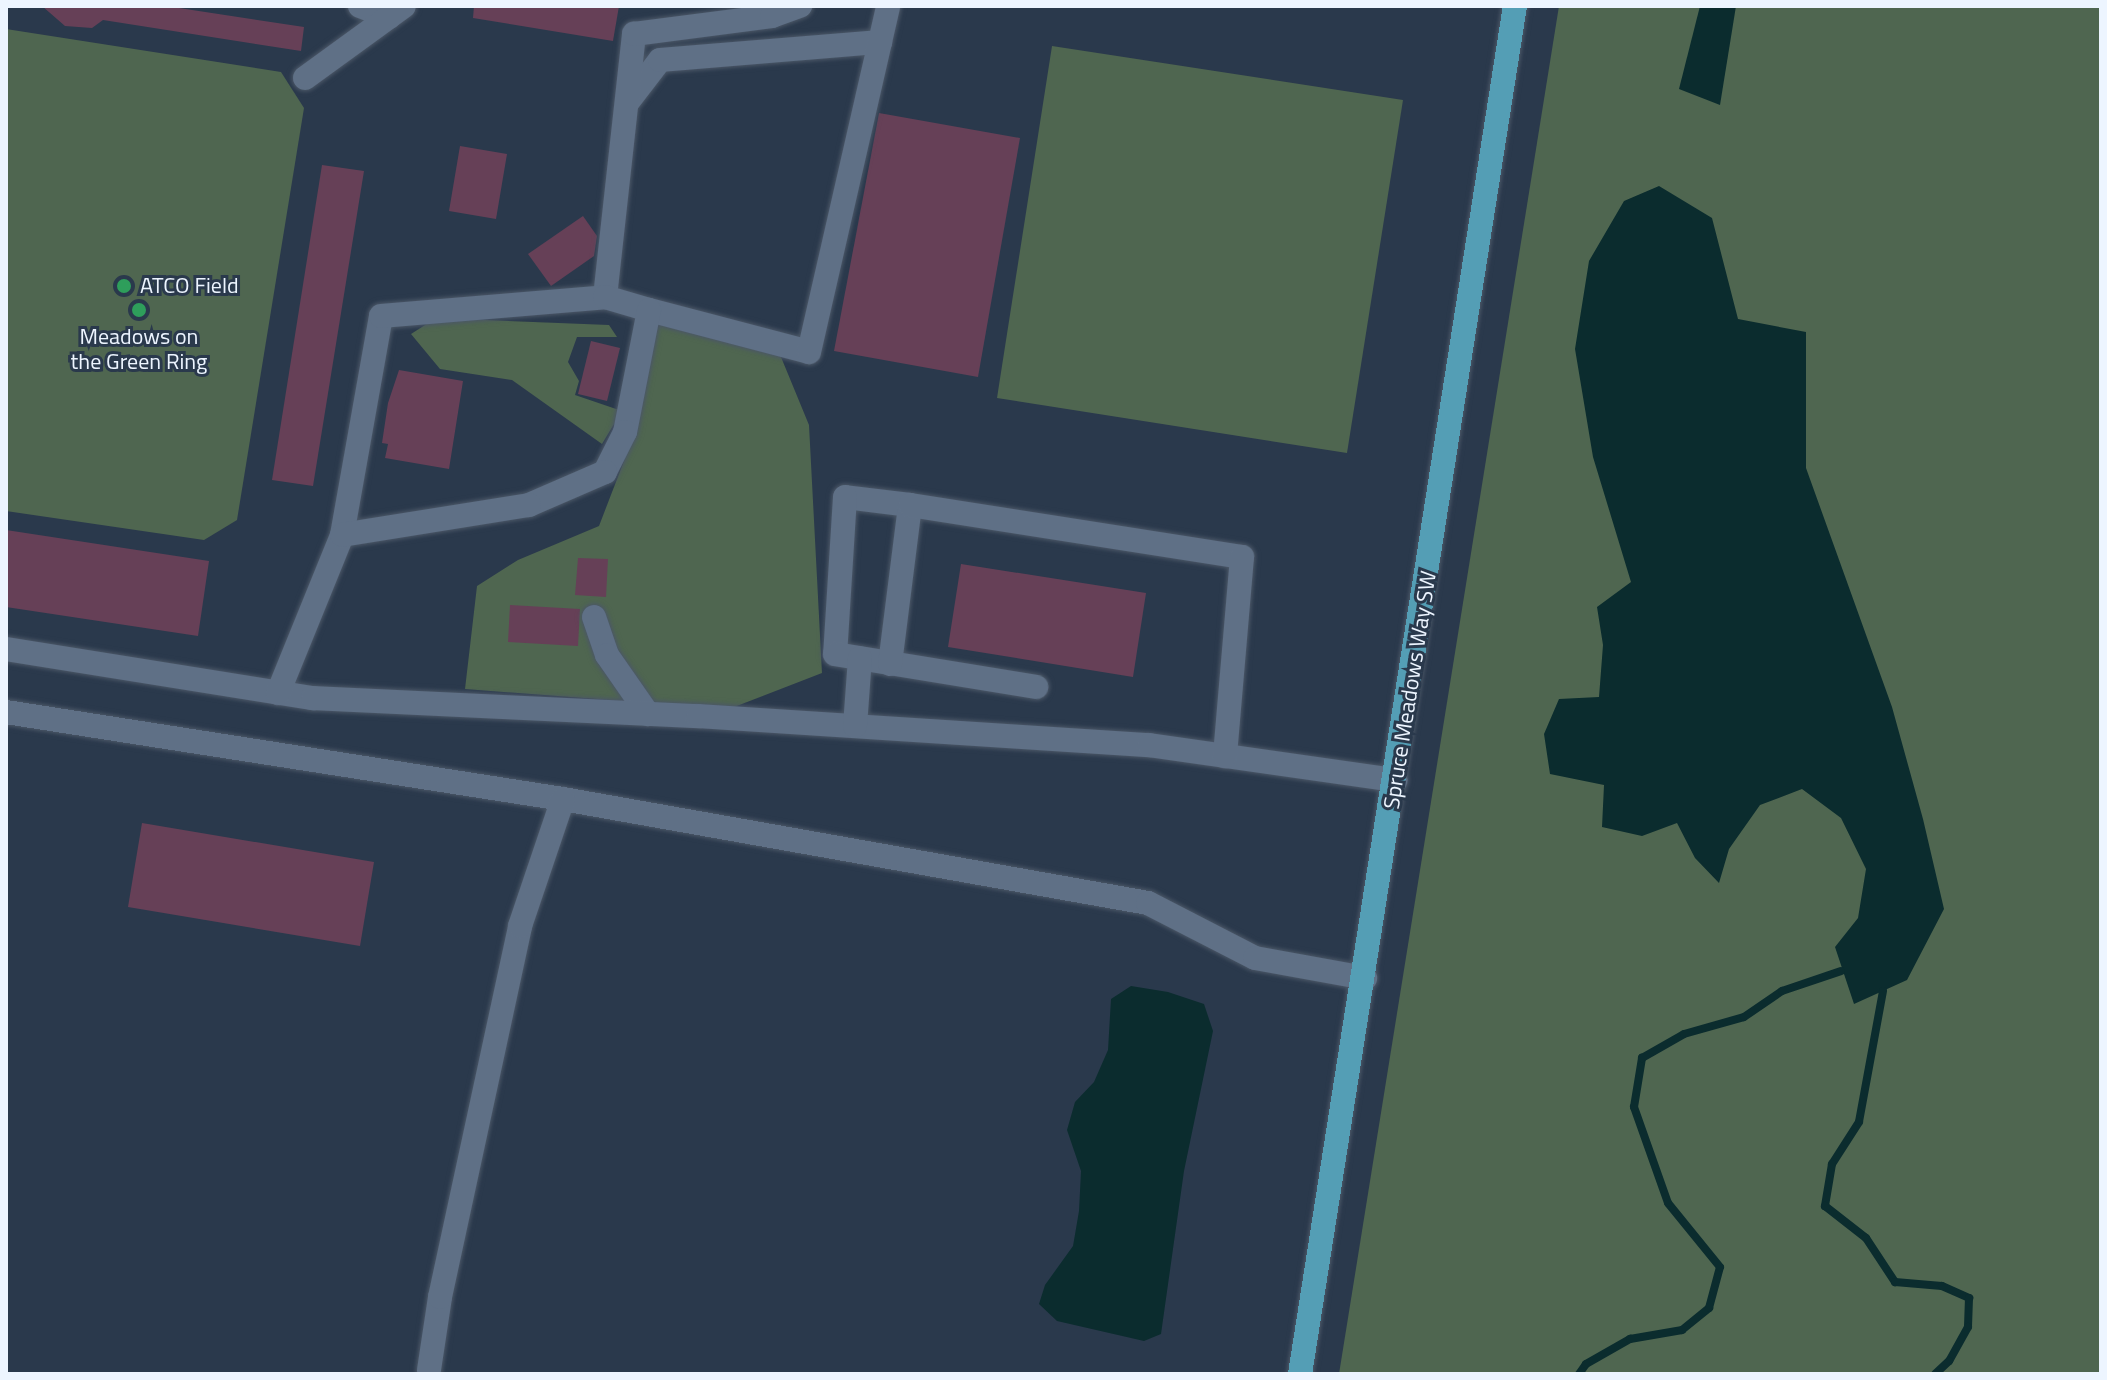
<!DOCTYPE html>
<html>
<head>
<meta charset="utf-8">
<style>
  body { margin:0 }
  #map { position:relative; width:2107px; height:1380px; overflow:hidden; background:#2a394c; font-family:"Titillium Web",sans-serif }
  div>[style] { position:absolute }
  .green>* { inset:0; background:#4f6650 }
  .water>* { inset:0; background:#0b2c2e }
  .stream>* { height:8px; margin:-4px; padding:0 4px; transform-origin:4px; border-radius:4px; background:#0b2c2e }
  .building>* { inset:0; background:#664057 }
  .roads { filter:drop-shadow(0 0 2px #4b5767) drop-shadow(0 0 2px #4b5767) }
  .minor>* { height:24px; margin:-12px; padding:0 12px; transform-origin:12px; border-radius:12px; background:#5f7086 }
  .major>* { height:24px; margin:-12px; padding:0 12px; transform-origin:12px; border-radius:12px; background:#549eb5 }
  .dots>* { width:22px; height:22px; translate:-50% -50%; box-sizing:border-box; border:4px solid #2a394c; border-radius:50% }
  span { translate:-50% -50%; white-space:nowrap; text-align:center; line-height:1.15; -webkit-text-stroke:6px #2a394c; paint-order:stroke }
  .poi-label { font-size:22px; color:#edf5ff }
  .left { translate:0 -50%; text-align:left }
  .street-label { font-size:22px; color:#edf5ff }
  .frame { position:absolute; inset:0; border:8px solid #edf5ff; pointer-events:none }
</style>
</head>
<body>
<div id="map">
  <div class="green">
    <i style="clip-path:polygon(1559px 6px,2101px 6px,2101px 1374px,1339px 1374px)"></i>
    <i style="clip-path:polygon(6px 29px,281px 72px,304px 108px,237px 520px,204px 540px,6px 511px)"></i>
    <i style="clip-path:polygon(1052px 46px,1403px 100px,1347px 453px,997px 398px)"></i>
    <i style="clip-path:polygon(436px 318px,609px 325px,617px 337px,577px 337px,568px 362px,579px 381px,575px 395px,622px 411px,602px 444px,512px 380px,440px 369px,411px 334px)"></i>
    <i style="clip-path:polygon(656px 320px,719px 324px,781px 357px,809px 425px,822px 673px,729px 709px,465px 689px,477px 586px,518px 560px,599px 526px,634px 435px)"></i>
  </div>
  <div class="water">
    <i style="clip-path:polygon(1700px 6px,1736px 6px,1720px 105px,1679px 89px)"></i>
    <i style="clip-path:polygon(1659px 186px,1712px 218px,1738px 319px,1806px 332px,1806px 468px,1892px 707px,1923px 819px,1944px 909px,1907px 980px,1854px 1004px,1835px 947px,1858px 918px,1866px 869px,1841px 818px,1802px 789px,1760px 805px,1729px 849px,1719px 883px,1695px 858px,1677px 823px,1642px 836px,1602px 827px,1604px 785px,1550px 774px,1544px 734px,1559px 699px,1599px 697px,1603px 645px,1597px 607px,1631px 582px,1593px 457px,1575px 349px,1589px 261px,1624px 201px)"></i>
    <i style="clip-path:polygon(1131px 986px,1168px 992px,1204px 1004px,1213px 1031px,1184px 1171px,1161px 1334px,1144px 1341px,1057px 1321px,1039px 1304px,1045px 1285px,1073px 1246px,1079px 1211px,1081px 1171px,1067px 1130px,1075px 1102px,1094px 1082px,1108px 1050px,1111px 999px)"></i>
  </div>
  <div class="stream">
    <i style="left:1883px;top:991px;width:133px;rotate:100.4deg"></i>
    <i style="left:1859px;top:1122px;width:50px;rotate:122.7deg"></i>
    <i style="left:1832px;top:1164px;width:43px;rotate:99.5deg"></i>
    <i style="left:1825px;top:1206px;width:52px;rotate:38deg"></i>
    <i style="left:1866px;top:1238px;width:53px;rotate:56.6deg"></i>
    <i style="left:1895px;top:1282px;width:47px;rotate:4.9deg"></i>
    <i style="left:1942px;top:1286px;width:30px;rotate:24deg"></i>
    <i style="left:1969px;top:1298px;width:29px;rotate:92deg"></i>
    <i style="left:1968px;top:1327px;width:39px;rotate:119deg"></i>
    <i style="left:1949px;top:1361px;width:19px;rotate:137deg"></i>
    <i style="left:1579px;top:1374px;width:12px;rotate:-55deg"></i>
    <i style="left:1586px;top:1364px;width:51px;rotate:-29.6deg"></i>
    <i style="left:1630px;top:1339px;width:53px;rotate:-9.8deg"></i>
    <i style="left:1682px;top:1330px;width:35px;rotate:-39deg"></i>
    <i style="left:1709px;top:1308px;width:42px;rotate:-75deg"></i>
    <i style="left:1720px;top:1267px;width:82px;rotate:-129.1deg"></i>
    <i style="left:1668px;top:1203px;width:102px;rotate:-109.5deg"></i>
    <i style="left:1634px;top:1107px;width:50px;rotate:-80.7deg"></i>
    <i style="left:1642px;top:1058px;width:48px;rotate:-29.7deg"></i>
    <i style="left:1684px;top:1034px;width:62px;rotate:-15.8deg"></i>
    <i style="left:1744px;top:1017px;width:46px;rotate:-34.4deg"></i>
    <i style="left:1782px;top:991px;width:62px;rotate:-18.7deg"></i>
  </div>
  <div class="building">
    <i style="clip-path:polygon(42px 6px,166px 6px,304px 27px,301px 51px,103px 20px,92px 28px,65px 26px)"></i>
    <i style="clip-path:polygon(474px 6px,619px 6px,613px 41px,473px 18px)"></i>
    <i style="clip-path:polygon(879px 113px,1020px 138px,978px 377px,834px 351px)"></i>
    <i style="clip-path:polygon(460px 146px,507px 154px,496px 219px,449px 211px)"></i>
    <i style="clip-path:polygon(322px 165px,364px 171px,313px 486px,272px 480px)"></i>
    <i style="clip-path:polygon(583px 216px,597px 236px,594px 256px,551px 286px,528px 254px)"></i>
    <i style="clip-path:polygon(591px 341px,620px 348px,607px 401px,578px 394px)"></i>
    <i style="clip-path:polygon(399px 370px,463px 381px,449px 469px,385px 458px,388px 444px,382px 443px,388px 403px)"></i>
    <i style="clip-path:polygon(6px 530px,209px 561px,198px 636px,6px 607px)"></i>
    <i style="clip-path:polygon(578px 558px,608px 559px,606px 597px,575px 595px)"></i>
    <i style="clip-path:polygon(961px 564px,1146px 593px,1133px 677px,948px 647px)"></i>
    <i style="clip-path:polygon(510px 605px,580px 609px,578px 646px,508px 642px)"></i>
    <i style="clip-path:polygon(142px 823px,374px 862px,360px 946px,128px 907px)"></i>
  </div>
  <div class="roads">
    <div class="minor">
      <i style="left:360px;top:6px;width:31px;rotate:21deg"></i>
      <i style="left:305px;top:78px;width:122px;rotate:-36deg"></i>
      <i style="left:627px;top:103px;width:54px;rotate:-52.5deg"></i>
      <i style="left:660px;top:60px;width:221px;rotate:-4.7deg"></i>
      <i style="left:605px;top:297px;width:265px;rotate:-83.7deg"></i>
      <i style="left:634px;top:34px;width:139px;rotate:-7.4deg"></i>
      <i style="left:772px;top:16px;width:30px;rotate:-20deg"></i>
      <i style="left:649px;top:310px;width:165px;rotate:14.7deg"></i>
      <i style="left:809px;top:352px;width:355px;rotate:-77.1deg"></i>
      <i style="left:910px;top:505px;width:65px;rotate:-173deg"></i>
      <i style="left:845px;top:497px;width:157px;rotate:93.6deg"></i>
      <i style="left:835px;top:654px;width:204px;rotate:9.3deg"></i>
      <i style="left:594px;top:617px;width:40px;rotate:71.1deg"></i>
      <i style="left:607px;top:655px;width:72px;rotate:55.2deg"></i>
      <i style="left:6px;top:649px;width:311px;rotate:9.1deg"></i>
      <i style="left:313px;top:698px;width:385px;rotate:2.7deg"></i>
      <i style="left:698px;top:716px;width:452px;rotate:3.7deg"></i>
      <i style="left:1149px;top:745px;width:249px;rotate:8.1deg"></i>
      <i style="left:890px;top:664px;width:160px;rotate:-82.8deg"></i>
      <i style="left:910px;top:505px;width:336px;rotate:8.9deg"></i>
      <i style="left:1242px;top:557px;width:200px;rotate:94.9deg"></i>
      <i style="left:278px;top:693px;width:170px;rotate:-67.9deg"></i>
      <i style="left:342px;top:535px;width:222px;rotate:-79.9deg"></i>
      <i style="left:381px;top:316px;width:225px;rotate:-4.8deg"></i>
      <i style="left:605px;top:297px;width:46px;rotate:16.5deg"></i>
      <i style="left:649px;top:310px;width:124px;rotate:101.1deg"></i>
      <i style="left:625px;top:432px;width:45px;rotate:116.6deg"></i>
      <i style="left:605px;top:472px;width:83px;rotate:156.5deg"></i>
      <i style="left:529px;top:505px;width:189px;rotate:170.9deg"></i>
      <i style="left:6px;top:712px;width:564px;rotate:8.88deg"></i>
      <i style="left:563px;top:799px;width:594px;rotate:10.08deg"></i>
      <i style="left:1148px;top:903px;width:120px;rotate:27.2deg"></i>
      <i style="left:1255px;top:958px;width:112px;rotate:10.3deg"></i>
      <i style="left:855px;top:726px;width:68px;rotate:-85.8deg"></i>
      <i style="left:429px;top:1370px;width:74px;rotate:-81.4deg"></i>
      <i style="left:440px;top:1297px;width:380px;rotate:-77.8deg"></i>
      <i style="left:520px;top:926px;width:134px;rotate:-71.3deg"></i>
    </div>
    <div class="major">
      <i style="left:1300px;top:1374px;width:1385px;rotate:-81.07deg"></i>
    </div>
  </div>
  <div class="dots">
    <i style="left:124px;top:286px;background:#2e9e5b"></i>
    <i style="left:139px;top:310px;background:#2e9e5b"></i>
  </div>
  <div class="poi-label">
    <span class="left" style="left:140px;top:286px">ATCO Field</span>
    <span style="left:139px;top:349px">Meadows on<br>the Green Ring</span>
  </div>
  <div class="street-label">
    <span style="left:1410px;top:690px;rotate:-81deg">Spruce Meadows Way SW</span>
  </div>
  <div class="frame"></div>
</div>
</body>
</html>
